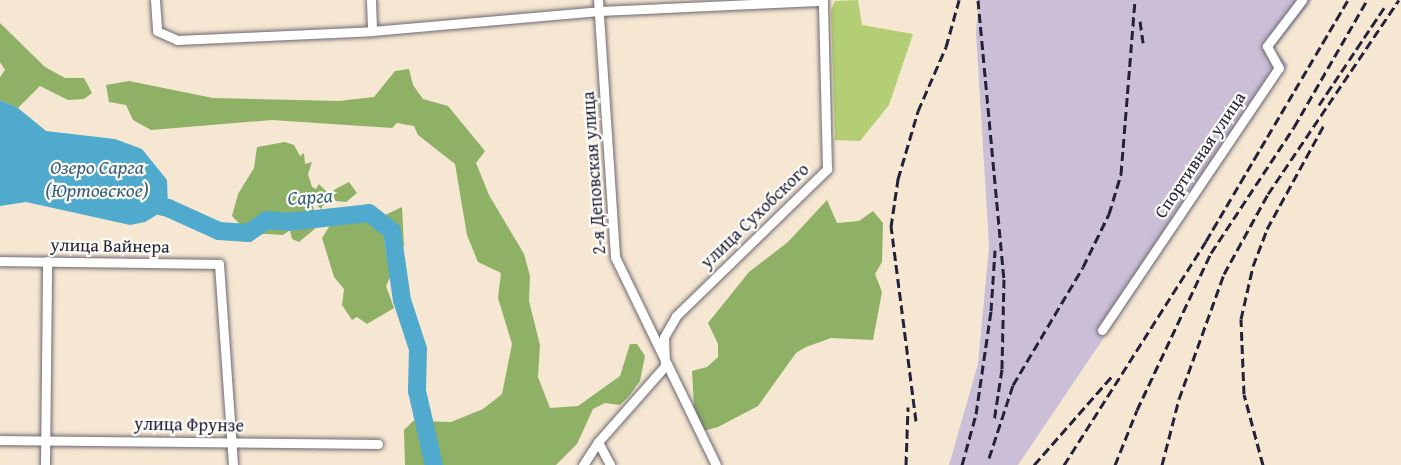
<!DOCTYPE html>
<html>
<head>
<meta charset="utf-8">
<style>
  body { margin:0 }
  #map { position:relative; width:1401px; height:465px; overflow:hidden; background:#f6e7d2; font-family:"Gentium Book Plus",serif }
  div>[style] { position:absolute }
  .industrial>* { inset:0; background:#cabfd6 }
  .green>* { inset:0; background:#b3ce74 }
  .forest>* { inset:0; background:#8eb166 }
  .water>* { inset:0; background:#4faacd }
  .river>* { height:18px; margin:-9px; padding:0 9px; transform-origin:9px; border-radius:9px; background:#4faacd }
  .roads { filter:drop-shadow(0 0 2px #6c6770) drop-shadow(0 0 2px #6c6770) }
  .minor>* { height:9px; margin:-4.5px; padding:0 4.5px; transform-origin:4.5px; border-radius:4.5px; background:#fff }
  .rail>* { height:3px; margin-top:-1.5px; transform-origin:0; background:repeating-linear-gradient(90deg,#22223b 0 9px,transparent 0 13.5px) }
  span { translate:-50% -50%; white-space:nowrap; text-align:center; line-height:1.15; -webkit-text-stroke:4.5px #fdfcf7; paint-order:stroke }
  .street-label { font-size:18px; color:#22223b }
  .water-label { font-size:20px; color:#365f7d; font-style:italic }
</style>
</head>
<body>
<div id="map">
  <div class="industrial">
    <i style="clip-path:polygon(979px 0,1312px 0,1274px 49px,1288px 65px,1018px 465px,949px 465px,978px 364px,989px 246px,976px 32px)"></i>
  </div>
  <div class="green">
    <i style="clip-path:polygon(858px 0,862px 25px,913px 34px,889px 105px,860px 141px,835px 140px,831px 10px,835px 1px)"></i>
  </div>
  <div class="forest">
    <i style="clip-path:polygon(0 23px,45px 67px,65px 78px,84px 78px,92px 93px,84px 99px,68px 100px,40px 86px,18px 108px,0 100px,0 77px,5px 70px,0 62px)"></i>
    <i style="clip-path:polygon(409px 69px,413px 85px,423px 99px,448px 106px,485px 151px,476px 163px,489px 195px,524px 254px,530px 276px,529px 301px,540px 345px,538px 377px,550px 408px,578px 406px,620px 376px,630px 344px,637px 344px,645px 356px,640px 381px,629px 396px,620px 405px,605px 403px,593px 409px,577px 444px,556px 465px,405px 465px,404px 430px,413px 421px,451px 422px,483px 409px,502px 394px,512px 344px,498px 298px,501px 273px,478px 262px,467px 235px,455px 164px,418px 135px,414px 126px,397px 123px,392px 128px,272px 120px,151px 130px,133px 120px,126px 105px,109px 102px,106px 85px,129px 81px,213px 98px,339px 101px,374px 97px,395px 71px)"></i>
    <i style="clip-path:polygon(285px 142px,294px 145px,300px 156px,304px 153px,305px 164px,312px 162px,308px 174px,312px 187px,316px 189px,319px 184px,328px 193px,349px 182px,357px 193px,346px 202px,326px 200px,321px 209px,312px 200px,317px 227px,299px 242px,292px 239px,290px 230px,283px 235px,248px 233px,232px 216px,238px 194px,254px 168px,257px 147px)"></i>
    <i style="clip-path:polygon(827px 200px,837px 223px,859px 221px,873px 211px,883px 223px,882px 262px,875px 274px,882px 292px,873px 340px,831px 338px,806px 347px,796px 353px,758px 406px,718px 427px,700px 432px,703px 431px,694px 407px,692px 371px,707px 367px,718px 357px,718px 344px,708px 323px,749px 272px,788px 242px)"></i>
    <i style="clip-path:polygon(402px 207px,404px 246px,393px 253px,389px 240px,384px 238px,390px 277px,386px 286px,394px 308px,367px 324px,357px 317px,352px 320px,342px 305px,344px 289px,334px 277px,322px 238px,334px 219px,341px 217px,341px 208px,355px 209px,356px 219px,370px 222px)"></i>
  </div>
  <div class="water">
    <i style="clip-path:polygon(0 100px,18px 108px,46px 131px,115px 139px,142px 149px,167px 180px,168px 208px,145px 222px,130px 225px,26px 202px,0 206px)"></i>
  </div>
  <div class="river">
    <i style="left:145px;top:203px;width:24px;rotate:12deg"></i>
    <i style="left:168px;top:208px;width:56px;rotate:24.3deg"></i>
    <i style="left:219px;top:231px;width:29px;rotate:4deg"></i>
    <i style="left:248px;top:233px;width:23px;rotate:-34deg"></i>
    <i style="left:267px;top:220px;width:21px;rotate:5deg"></i>
    <i style="left:288px;top:222px;width:81px;rotate:-6.3deg"></i>
    <i style="left:369px;top:213px;width:29px;rotate:38deg"></i>
    <i style="left:392px;top:231px;width:70px;rotate:81.8deg"></i>
    <i style="left:402px;top:300px;width:52px;rotate:71.9deg"></i>
    <i style="left:418px;top:349px;width:42px;rotate:91.4deg"></i>
    <i style="left:417px;top:391px;width:76px;rotate:77.1deg"></i>
  </div>
  <div class="roads">
    <div class="minor">
      <i style="left:155px;top:0;width:31px;rotate:86deg"></i>
      <i style="left:157px;top:31px;width:22px;rotate:24deg"></i>
      <i style="left:177px;top:40px;width:195px;rotate:-2.6deg"></i>
      <i style="left:372px;top:31px;width:228px;rotate:-5deg"></i>
      <i style="left:599px;top:11px;width:224px;rotate:-2.6deg"></i>
      <i style="left:371px;top:0;width:31px;rotate:88deg"></i>
      <i style="left:598px;top:0;width:258px;rotate:86.2deg"></i>
      <i style="left:615px;top:257px;width:231px;rotate:64.1deg"></i>
      <i style="left:0;top:261px;width:219px;rotate:0.8deg"></i>
      <i style="left:219px;top:264px;width:201px;rotate:86deg"></i>
      <i style="left:1102px;top:330px;width:316px;rotate:-56deg"></i>
      <i style="left:1279px;top:68px;width:25px;rotate:-119deg"></i>
      <i style="left:1267px;top:46px;width:58px;rotate:-52.7deg"></i>
      <i style="left:0;top:440px;width:378px;rotate:0.6deg"></i>
      <i style="left:598px;top:442px;width:26px;rotate:62deg"></i>
      <i style="left:45px;top:465px;width:204px;rotate:-89.4deg"></i>
      <i style="left:583px;top:465px;width:27px;rotate:-57deg"></i>
      <i style="left:598px;top:442px;width:101px;rotate:-48.6deg"></i>
      <i style="left:665px;top:366px;width:29px;rotate:-92deg"></i>
      <i style="left:664px;top:337px;width:24px;rotate:-60deg"></i>
      <i style="left:676px;top:316px;width:211px;rotate:-44.2deg"></i>
      <i style="left:827px;top:169px;width:169px;rotate:-91.4deg"></i>
    </div>
  </div>
  <div class="rail">
    <i style="left:978px;top:0;width:280px;rotate:84.7deg"></i>
    <i style="left:1004px;top:279px;width:90px;rotate:91.3deg"></i>
    <i style="left:1002px;top:369px;width:53px;rotate:98.7deg"></i>
    <i style="left:1140px;top:21px;width:22px;rotate:82deg"></i>
    <i style="left:1319px;top:105px;width:117px;rotate:-56.2deg"></i>
    <i style="left:916px;top:421px;width:196px;rotate:-97.3deg"></i>
    <i style="left:891px;top:227px;width:49px;rotate:-81.7deg"></i>
    <i style="left:898px;top:179px;width:71px;rotate:-73.6deg"></i>
    <i style="left:918px;top:111px;width:70px;rotate:-66.4deg"></i>
    <i style="left:946px;top:47px;width:49px;rotate:-74.5deg"></i>
    <i style="left:989px;top:458px;width:77px;rotate:-71.8deg"></i>
    <i style="left:1013px;top:385px;width:137px;rotate:-59.3deg"></i>
    <i style="left:1083px;top:267px;width:59px;rotate:-63.9deg"></i>
    <i style="left:1109px;top:214px;width:42px;rotate:-73.3deg"></i>
    <i style="left:1121px;top:174px;width:175px;rotate:-85.4deg"></i>
    <i style="left:906px;top:465px;width:58px;rotate:-88deg"></i>
    <i style="left:962px;top:465px;width:53px;rotate:-74.6deg"></i>
    <i style="left:976px;top:414px;width:104px;rotate:-81.7deg"></i>
    <i style="left:991px;top:311px;width:61px;rotate:-86.2deg"></i>
    <i style="left:1034px;top:465px;width:120px;rotate:-48.7deg"></i>
    <i style="left:1064px;top:465px;width:265px;rotate:-57.6deg"></i>
    <i style="left:1206px;top:241px;width:280px;rotate:-59.5deg"></i>
    <i style="left:1115px;top:465px;width:59px;rotate:-68.2deg"></i>
    <i style="left:1137px;top:410px;width:174px;rotate:-64.8deg"></i>
    <i style="left:1211px;top:253px;width:151px;rotate:-56.6deg"></i>
    <i style="left:1294px;top:127px;width:146px;rotate:-60.1deg"></i>
    <i style="left:1162px;top:465px;width:68px;rotate:-75.6deg"></i>
    <i style="left:1179px;top:399px;width:133px;rotate:-70.2deg"></i>
    <i style="left:1224px;top:274px;width:91px;rotate:-61.2deg"></i>
    <i style="left:1268px;top:194px;width:234px;rotate:-56deg"></i>
    <i style="left:1263px;top:465px;width:73px;rotate:-105deg"></i>
    <i style="left:1244px;top:394px;width:75px;rotate:-92.3deg"></i>
    <i style="left:1241px;top:319px;width:54px;rotate:-77.2deg"></i>
    <i style="left:1253px;top:266px;width:40px;rotate:-69deg"></i>
    <i style="left:1267px;top:229px;width:121px;rotate:-61.3deg"></i>
  </div>
  <div class="street-label">
    <span style="left:1200px;top:155px;rotate:-56deg">Спортивная улица</span>
    <span style="left:594px;top:173px;rotate:-94deg">2-я Деповская улица</span>
    <span style="left:755px;top:216px;rotate:-44deg">улица Сухобского</span>
    <span style="left:110px;top:246px;rotate:1deg">улица Вайнера</span>
    <span style="left:189px;top:425px;rotate:1deg">улица Фрунзе</span>
  </div>
  <div class="water-label">
    <span style="left:97px;top:178px">Озеро Сарга<br>(Юртовское)</span>
    <span style="left:310px;top:196px;rotate:-4deg">Сарга</span>
  </div>
</div>
</body>
</html>
